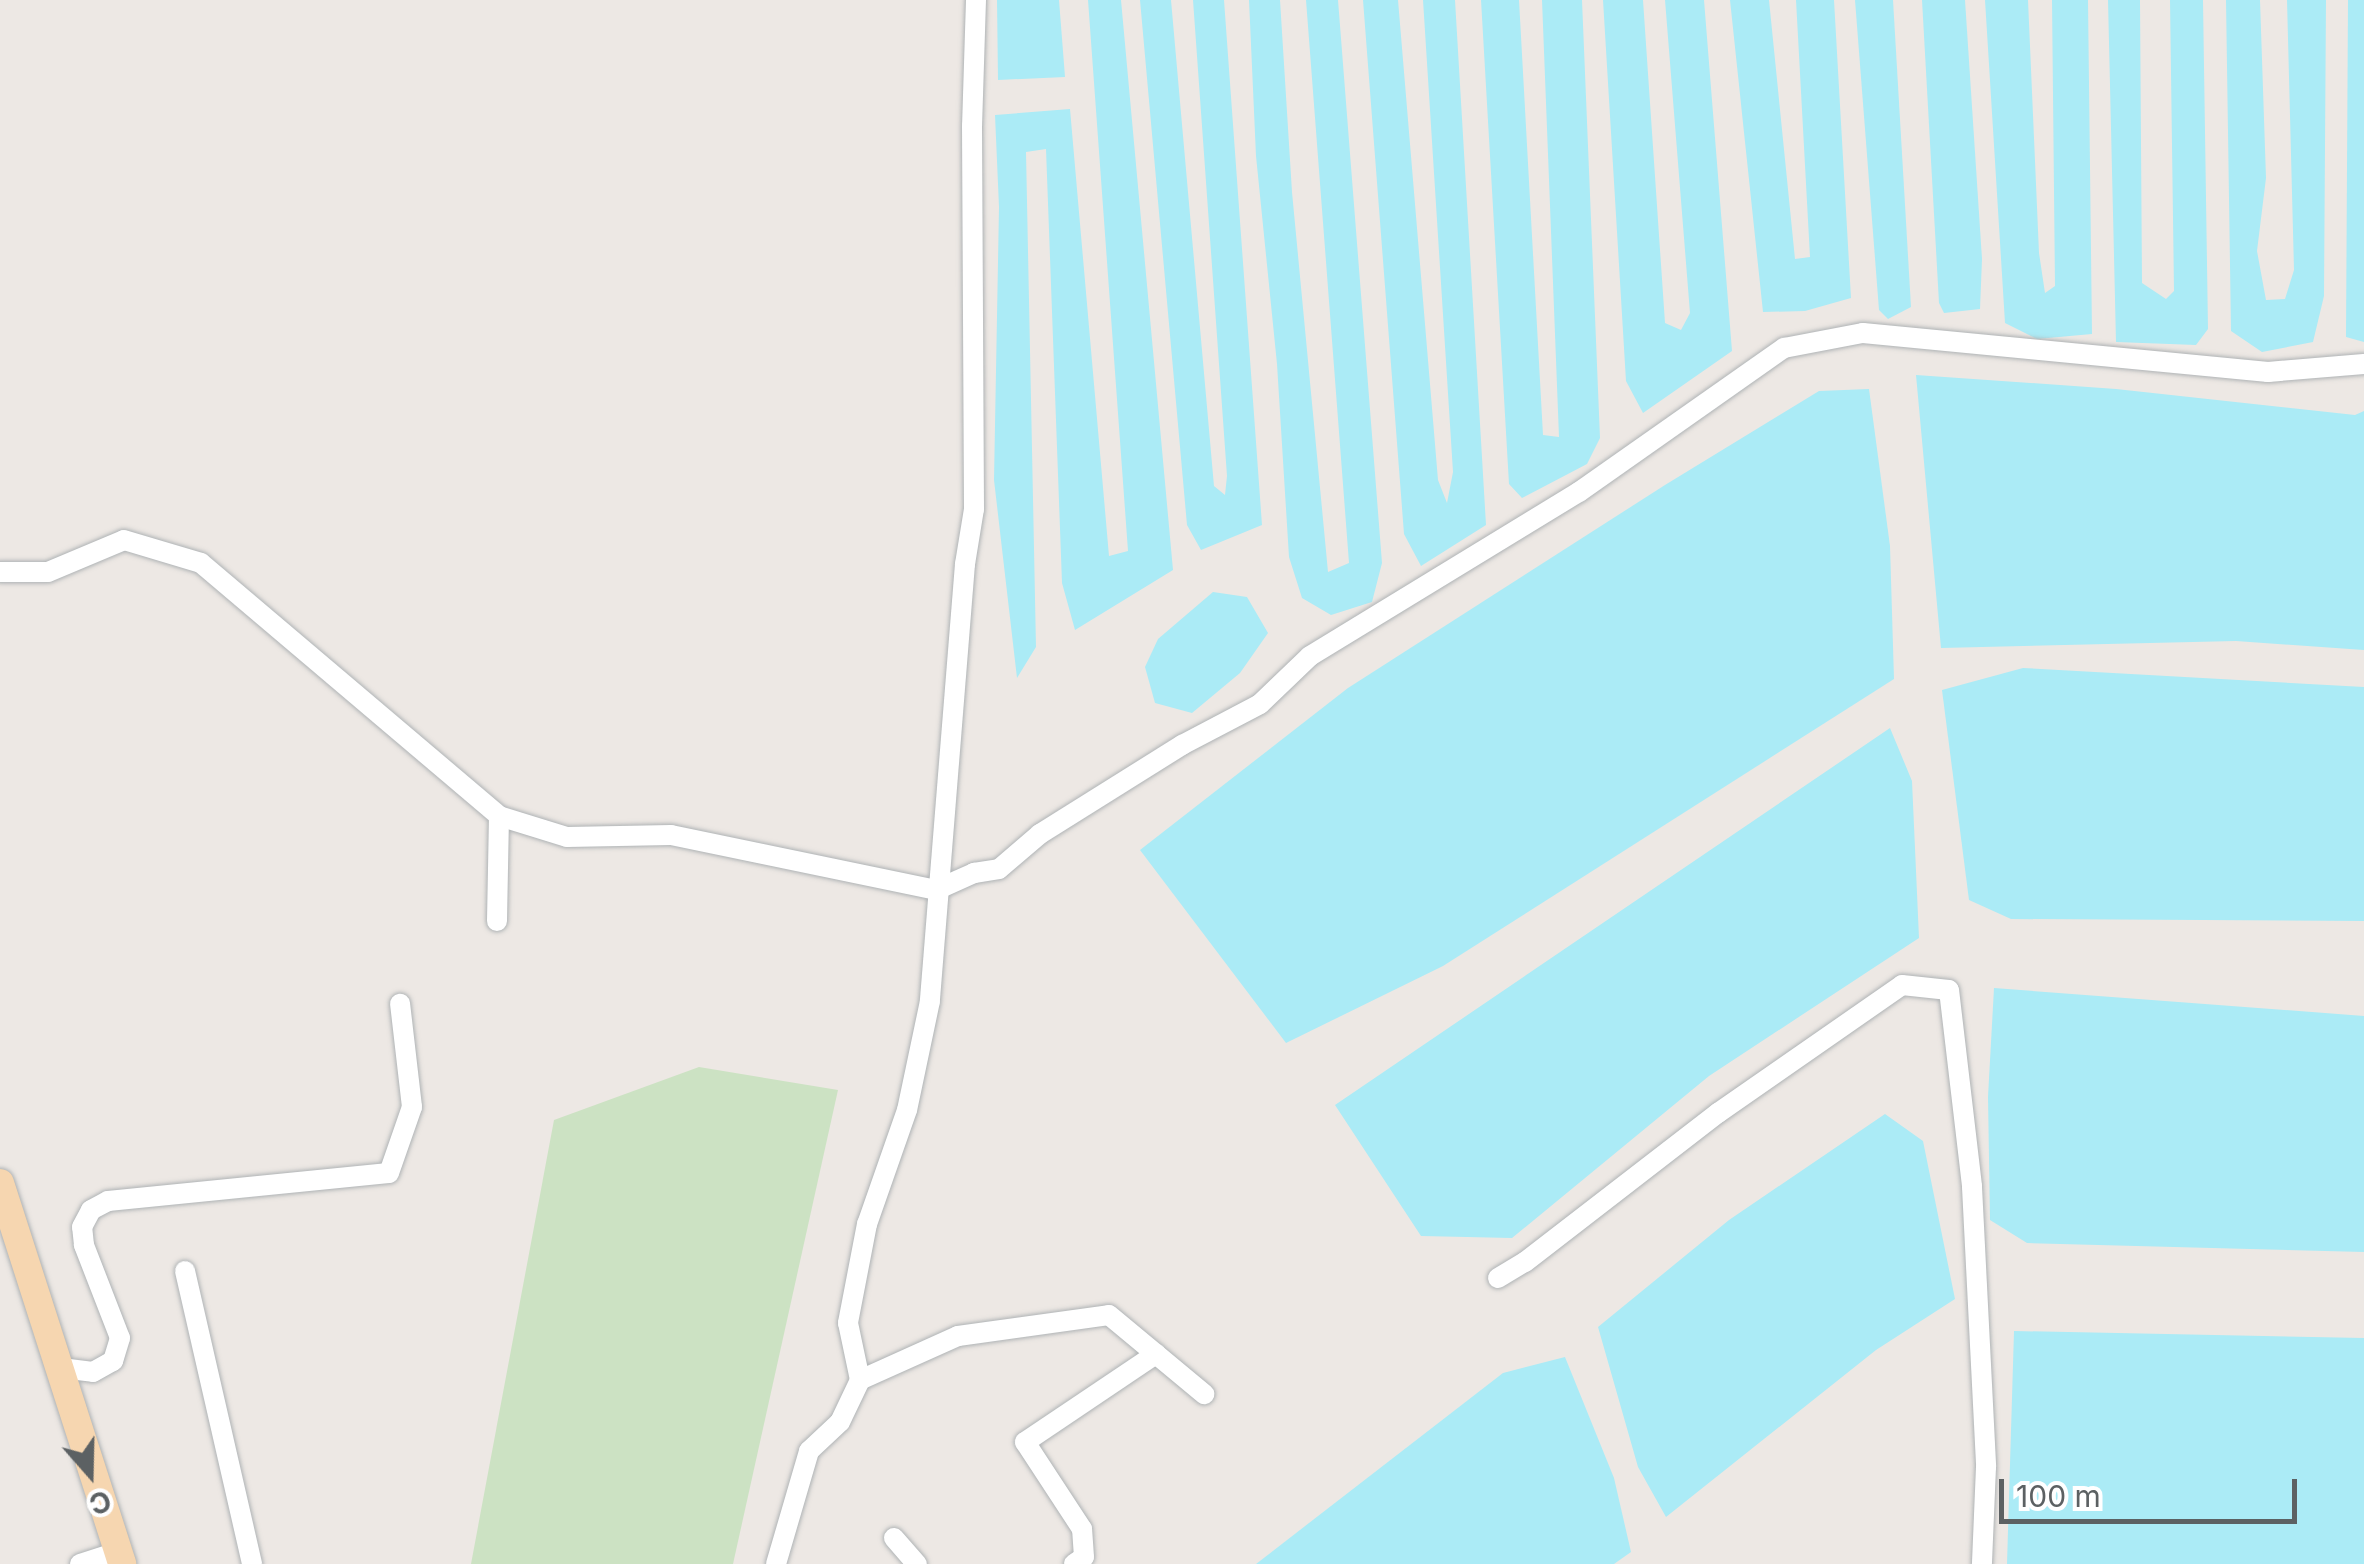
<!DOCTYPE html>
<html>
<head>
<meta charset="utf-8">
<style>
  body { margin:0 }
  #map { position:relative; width:2364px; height:1564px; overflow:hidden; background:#ede8e4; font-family:Inter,sans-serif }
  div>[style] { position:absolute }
  .green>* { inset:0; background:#cce2c3 }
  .water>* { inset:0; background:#abebf6 }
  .roads { filter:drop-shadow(0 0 2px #afb3b5) drop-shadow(0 0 2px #afb3b5) }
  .minor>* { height:20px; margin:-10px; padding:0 10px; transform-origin:10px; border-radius:10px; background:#fff }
  .major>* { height:28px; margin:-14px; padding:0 14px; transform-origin:14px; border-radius:14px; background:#f6d6b0 }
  span { translate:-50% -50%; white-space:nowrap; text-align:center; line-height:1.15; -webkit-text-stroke:8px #fff; paint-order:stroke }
  .north { position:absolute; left:40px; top:1424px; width:100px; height:100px; -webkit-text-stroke:8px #fff; paint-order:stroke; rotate:160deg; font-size:28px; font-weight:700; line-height:40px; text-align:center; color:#5c6163 }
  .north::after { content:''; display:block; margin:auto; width:35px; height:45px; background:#5c6163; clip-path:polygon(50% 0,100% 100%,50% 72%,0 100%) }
  .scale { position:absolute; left:1999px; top:1479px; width:298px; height:45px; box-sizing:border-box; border:5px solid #5c6163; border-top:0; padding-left:12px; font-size:30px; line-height:35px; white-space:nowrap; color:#5c6163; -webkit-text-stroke:8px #fff; paint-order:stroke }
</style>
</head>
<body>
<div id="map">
  <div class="green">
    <i style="clip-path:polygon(699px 1067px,838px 1090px,733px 1564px,471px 1564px,554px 1120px)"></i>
  </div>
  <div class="water">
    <i style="clip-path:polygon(997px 0,1059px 0,1065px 77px,998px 80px)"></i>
    <i style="clip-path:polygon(1088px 0,1121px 0,1173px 570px,1075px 630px,1062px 583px,1046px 149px,1026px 152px,1036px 647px,1017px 678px,994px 480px,999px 207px,995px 115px,1070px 109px,1109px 556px,1128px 551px)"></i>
    <i style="clip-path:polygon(1140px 0,1171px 0,1214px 486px,1225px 495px,1227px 476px,1193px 0,1224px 0,1262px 525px,1201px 550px,1187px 525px)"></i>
    <i style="clip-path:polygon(1249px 0,1280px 0,1292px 192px,1328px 572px,1349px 563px,1306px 0,1338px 0,1382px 563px,1372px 602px,1331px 615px,1302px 598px,1289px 557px,1277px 364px,1256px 156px)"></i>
    <i style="clip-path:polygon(1363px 0,1398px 0,1438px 480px,1447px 503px,1453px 472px,1423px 0,1455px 0,1486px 525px,1421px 566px,1404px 534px)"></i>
    <i style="clip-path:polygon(1481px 0,1519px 0,1543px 435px,1559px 437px,1542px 0,1582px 0,1600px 438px,1587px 464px,1522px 498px,1509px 484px)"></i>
    <i style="clip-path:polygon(1603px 0,1643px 0,1665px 323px,1681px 330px,1690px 313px,1665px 0,1704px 0,1732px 351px,1643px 413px,1626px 381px)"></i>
    <i style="clip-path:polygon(1730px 0,1769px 0,1795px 259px,1810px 257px,1796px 0,1834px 0,1851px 298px,1805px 311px,1763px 312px)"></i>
    <i style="clip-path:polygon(1855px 0,1893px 0,1911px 307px,1888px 319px,1879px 310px)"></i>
    <i style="clip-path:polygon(1922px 0,1965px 0,1982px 259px,1980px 309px,1944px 313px,1939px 303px)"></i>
    <i style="clip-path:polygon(1985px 0,2028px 0,2039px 253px,2045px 293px,2055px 286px,2052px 0,2088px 0,2092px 334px,2037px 339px,2005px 323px)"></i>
    <i style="clip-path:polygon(2108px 0,2140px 0,2142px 283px,2166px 299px,2174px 291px,2170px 0,2203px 0,2208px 329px,2196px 345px,2116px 342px)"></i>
    <i style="clip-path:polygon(2226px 0,2260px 0,2266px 178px,2257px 251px,2266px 300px,2285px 299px,2294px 270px,2287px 0,2326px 0,2324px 296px,2313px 342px,2262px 352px,2231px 331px)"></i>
    <i style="clip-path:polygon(2348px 0,2364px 0,2364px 342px,2346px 337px)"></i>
    <i style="clip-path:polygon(1916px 375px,2116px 389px,2355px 415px,2364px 411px,2364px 650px,2236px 641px,1941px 648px)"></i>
    <i style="clip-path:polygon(1869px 389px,1890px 546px,1894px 679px,1443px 966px,1286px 1043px,1140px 850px,1348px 688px,1665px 485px,1819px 391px)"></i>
    <i style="clip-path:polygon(1213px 592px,1247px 597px,1268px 633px,1240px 673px,1192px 713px,1155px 703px,1145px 667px,1158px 639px)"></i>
    <i style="clip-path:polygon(2023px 668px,2364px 687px,2364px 921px,2011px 919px,1969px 900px,1942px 690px)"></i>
    <i style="clip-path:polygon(1890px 728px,1912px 781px,1919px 938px,1709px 1076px,1512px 1238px,1421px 1236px,1335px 1105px)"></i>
    <i style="clip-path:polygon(1994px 988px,2364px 1016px,2364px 1252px,2027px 1243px,1990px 1220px,1988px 1097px)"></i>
    <i style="clip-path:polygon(1885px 1114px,1923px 1141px,1955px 1299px,1876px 1350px,1666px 1517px,1638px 1467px,1598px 1327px,1729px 1220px)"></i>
    <i style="clip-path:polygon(2014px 1331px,2364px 1338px,2364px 1564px,2007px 1564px)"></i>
    <i style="clip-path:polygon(1565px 1357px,1614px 1478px,1631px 1552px,1614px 1564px,1256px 1564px,1503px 1373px)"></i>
  </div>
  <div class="roads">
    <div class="minor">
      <i style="left:976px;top:0;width:126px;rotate:91.8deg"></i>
      <i style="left:972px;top:126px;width:383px;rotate:89.7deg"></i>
      <i style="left:974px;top:509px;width:56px;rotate:99.3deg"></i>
      <i style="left:965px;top:564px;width:438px;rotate:94.6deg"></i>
      <i style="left:930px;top:1001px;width:111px;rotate:101.9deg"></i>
      <i style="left:907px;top:1110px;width:121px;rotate:109.3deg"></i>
      <i style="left:867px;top:1224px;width:101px;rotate:100.9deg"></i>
      <i style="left:848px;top:1323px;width:58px;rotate:78.1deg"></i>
      <i style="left:860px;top:1380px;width:107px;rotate:-24.2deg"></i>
      <i style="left:958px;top:1336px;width:152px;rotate:-7.9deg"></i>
      <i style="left:1109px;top:1315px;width:124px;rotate:39.7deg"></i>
      <i style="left:0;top:572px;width:48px"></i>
      <i style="left:48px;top:572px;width:82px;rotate:-22.8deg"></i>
      <i style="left:124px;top:540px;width:80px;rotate:16.6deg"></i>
      <i style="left:201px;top:563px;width:391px;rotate:40.3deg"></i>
      <i style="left:499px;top:816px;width:105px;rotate:91.1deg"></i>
      <i style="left:499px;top:816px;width:71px;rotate:17.2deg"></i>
      <i style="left:567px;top:837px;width:104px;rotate:-1.1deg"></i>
      <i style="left:671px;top:835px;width:271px;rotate:11.7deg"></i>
      <i style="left:936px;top:890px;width:42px;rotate:-24.1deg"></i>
      <i style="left:974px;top:873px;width:25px;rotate:-9deg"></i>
      <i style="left:999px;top:869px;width:54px;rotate:-40.5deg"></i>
      <i style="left:1040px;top:834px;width:168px;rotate:-32.1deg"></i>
      <i style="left:1182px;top:745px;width:88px;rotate:-27.7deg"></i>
      <i style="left:1260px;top:704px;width:69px;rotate:-43.8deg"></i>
      <i style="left:1310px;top:656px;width:315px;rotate:-31.4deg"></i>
      <i style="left:1579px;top:492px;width:251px;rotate:-35.1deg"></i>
      <i style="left:1784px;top:348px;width:80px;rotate:-10.8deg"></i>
      <i style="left:1863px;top:333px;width:407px;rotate:5.5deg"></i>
      <i style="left:2268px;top:372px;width:96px;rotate:-4.8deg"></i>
      <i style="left:185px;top:1271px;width:301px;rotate:77.1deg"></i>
      <i style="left:1498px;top:1278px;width:31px;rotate:-31deg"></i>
      <i style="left:1525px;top:1262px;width:244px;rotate:-37.7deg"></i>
      <i style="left:1718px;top:1113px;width:224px;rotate:-34.8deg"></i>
      <i style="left:1902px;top:985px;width:47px;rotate:6.1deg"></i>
      <i style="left:1949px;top:990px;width:198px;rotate:83.3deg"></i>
      <i style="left:1972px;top:1187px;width:280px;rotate:87.1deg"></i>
      <i style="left:1986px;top:1467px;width:97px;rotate:92.4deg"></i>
      <i style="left:61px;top:1368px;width:32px;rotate:7deg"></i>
      <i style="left:93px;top:1372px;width:23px;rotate:-29deg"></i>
      <i style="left:113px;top:1361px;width:24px;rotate:-73deg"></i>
      <i style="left:120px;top:1338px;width:100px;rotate:-111.2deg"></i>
      <i style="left:84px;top:1245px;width:18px;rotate:-96deg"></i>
      <i style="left:82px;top:1227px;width:19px;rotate:-62deg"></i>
      <i style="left:91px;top:1210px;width:19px;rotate:-28deg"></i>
      <i style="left:108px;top:1201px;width:282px;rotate:-5.7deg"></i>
      <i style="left:389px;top:1173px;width:70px;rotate:-70.8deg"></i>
      <i style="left:412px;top:1107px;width:104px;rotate:-96.6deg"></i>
      <i style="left:894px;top:1538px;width:35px;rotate:49deg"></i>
      <i style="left:80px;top:1564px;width:40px;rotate:-18deg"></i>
      <i style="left:776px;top:1564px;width:118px;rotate:-73.7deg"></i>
      <i style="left:809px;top:1451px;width:42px;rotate:-43.1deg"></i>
      <i style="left:840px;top:1422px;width:47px;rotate:-64.5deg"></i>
      <i style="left:1074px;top:1564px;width:12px;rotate:-35deg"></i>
      <i style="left:1084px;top:1557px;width:28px;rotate:-94deg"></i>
      <i style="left:1082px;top:1529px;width:104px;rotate:-123.2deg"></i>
      <i style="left:1025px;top:1442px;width:158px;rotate:-33.9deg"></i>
    </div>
    <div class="major">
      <i style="left:0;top:1183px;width:400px;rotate:72.2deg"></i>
    </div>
  </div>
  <div class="north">С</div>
  <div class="scale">100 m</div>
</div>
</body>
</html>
